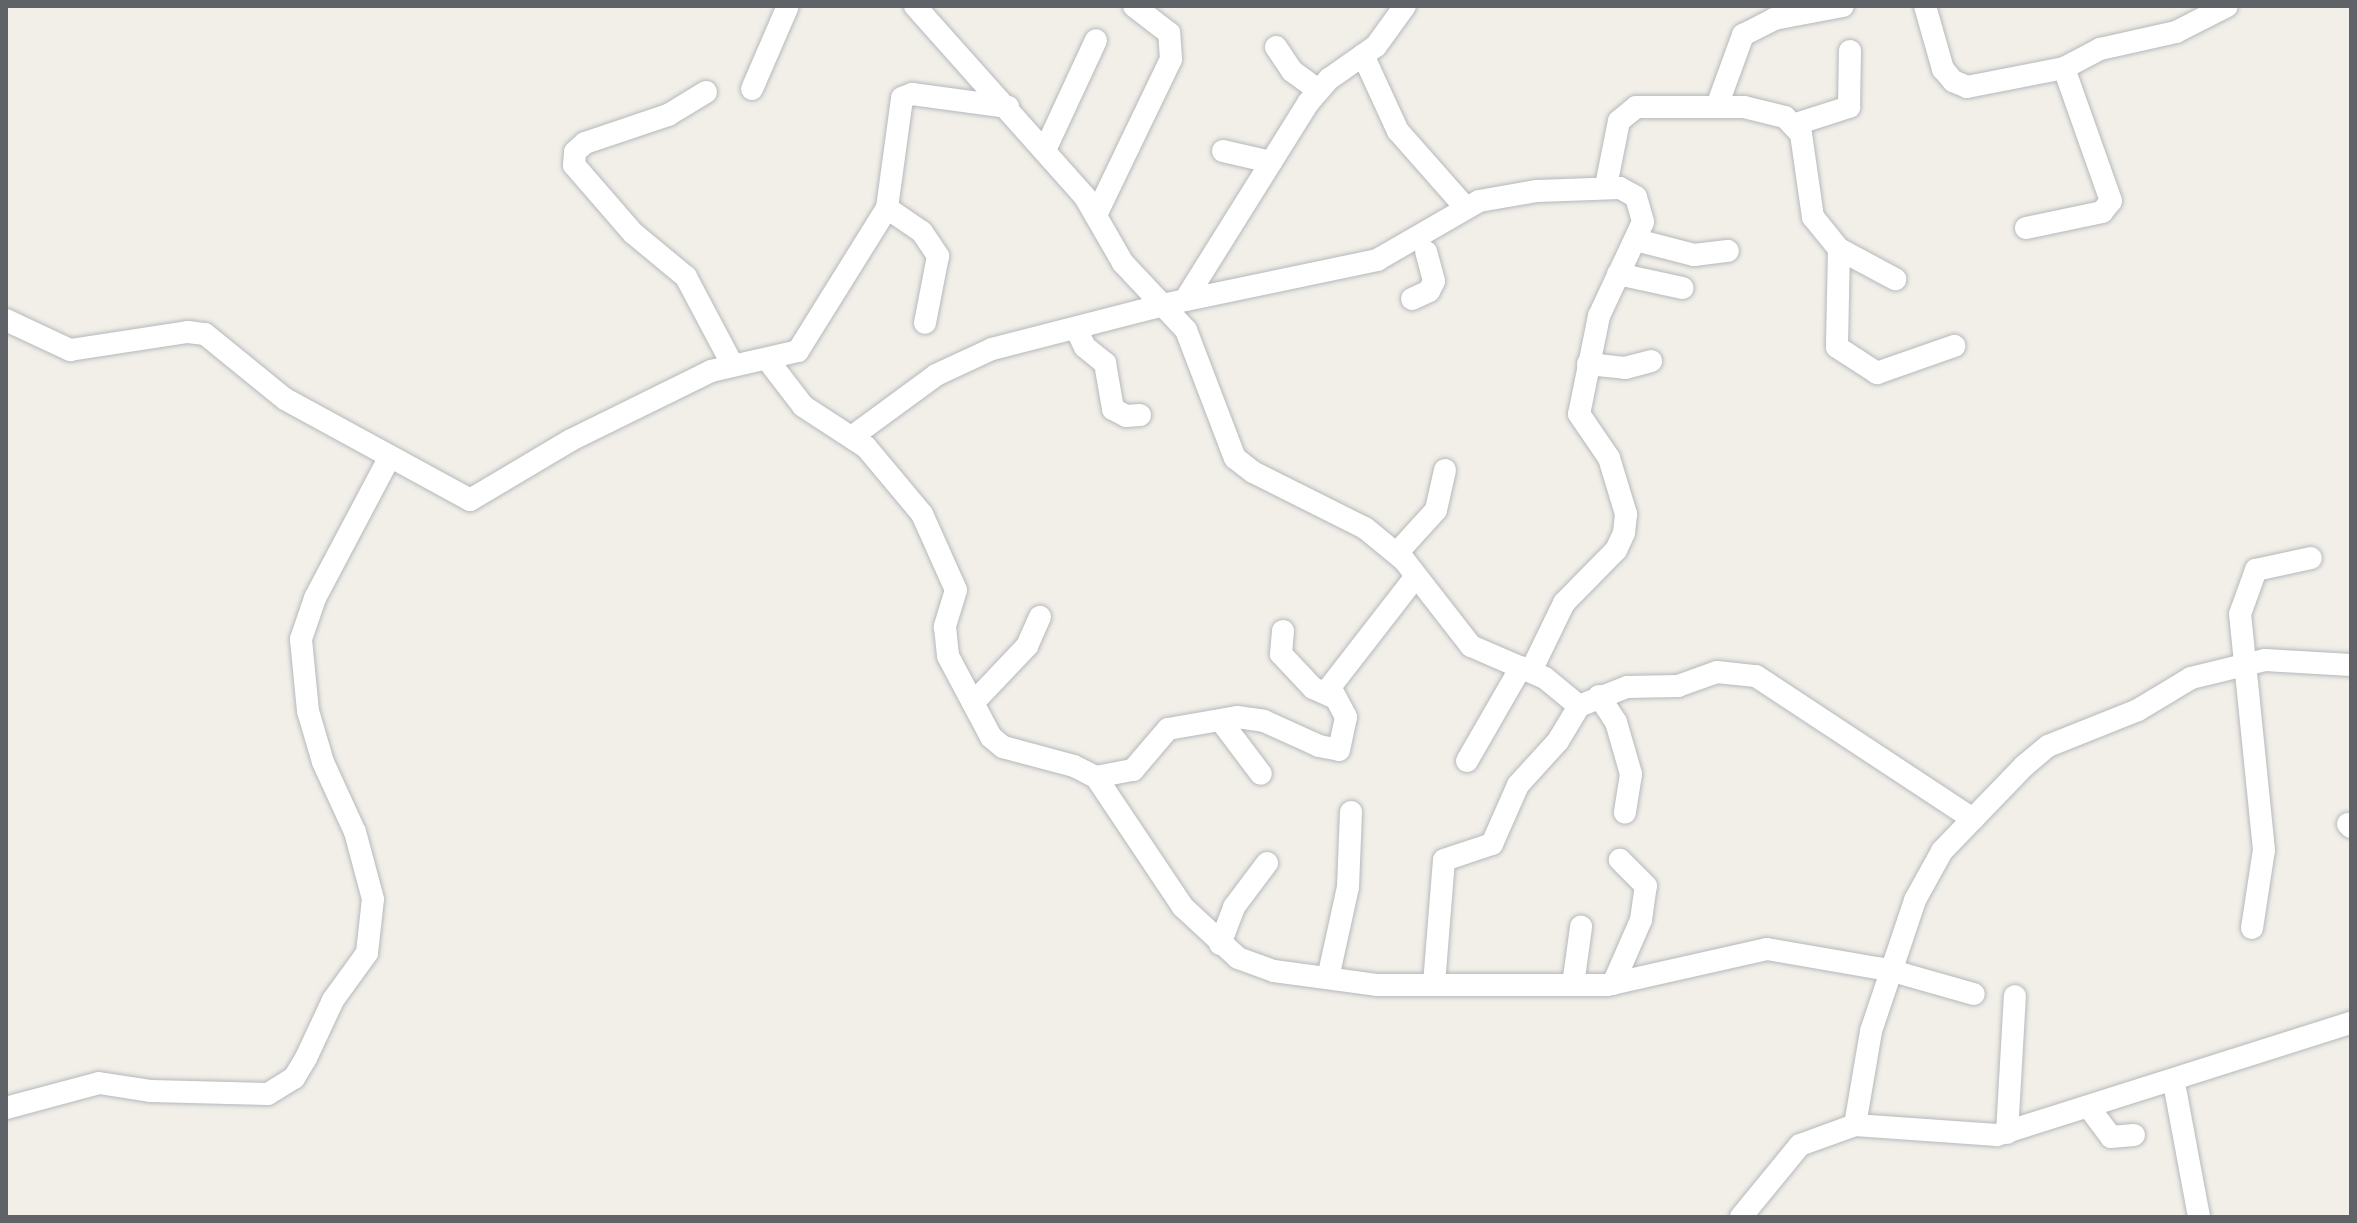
<!DOCTYPE html>
<html>
<head>
<meta charset="utf-8">
<style>
  body { margin:0 }
  #map { position:relative; width:2357px; height:1223px; overflow:hidden; background:#f1efe8; font-family:Poppins,sans-serif }
  div>[style] { position:absolute }
  .roads { filter:drop-shadow(0 0 2px #b5b8bc) drop-shadow(0 0 2px #b5b8bc) }
  .minor>* { height:22px; margin:-11px; padding:0 11px; transform-origin:11px; border-radius:11px; background:#fff }
  span { translate:-50% -50%; white-space:nowrap; text-align:center; line-height:1.15; -webkit-text-stroke:6px #fff; paint-order:stroke }
  .frame { position:absolute; inset:0; border:8px solid #5f6368; pointer-events:none }
</style>
</head>
<body>
<div id="map">
  <div class="roads">
    <div class="minor">
      <i style="left:915px;top:6px;width:256px;rotate:48.3deg"></i>
      <i style="left:1085px;top:197px;width:76px;rotate:60.1deg"></i>
      <i style="left:1123px;top:263px;width:92px;rotate:46.8deg"></i>
      <i style="left:1186px;top:330px;width:137px;rotate:69.1deg"></i>
      <i style="left:1235px;top:458px;width:23px;rotate:38deg"></i>
      <i style="left:1253px;top:472px;width:125px;rotate:26.6deg"></i>
      <i style="left:1365px;top:528px;width:50px;rotate:39.4deg"></i>
      <i style="left:1404px;top:560px;width:109px;rotate:52.1deg"></i>
      <i style="left:1471px;top:646px;width:81px;rotate:23.4deg"></i>
      <i style="left:1545px;top:678px;width:44px;rotate:39.5deg"></i>
      <i style="left:1925px;top:6px;width:66px;rotate:74.1deg"></i>
      <i style="left:1943px;top:69px;width:16px;rotate:50deg"></i>
      <i style="left:1953px;top:81px;width:15px;rotate:23deg"></i>
      <i style="left:1967px;top:87px;width:99px;rotate:-11.1deg"></i>
      <i style="left:2064px;top:68px;width:41px;rotate:-27.8deg"></i>
      <i style="left:2100px;top:49px;width:78px;rotate:-12.6deg"></i>
      <i style="left:2176px;top:32px;width:57px;rotate:-27deg"></i>
      <i style="left:1276px;top:47px;width:29px;rotate:56deg"></i>
      <i style="left:1292px;top:71px;width:32px;rotate:36deg"></i>
      <i style="left:1363px;top:55px;width:84px;rotate:65.3deg"></i>
      <i style="left:1398px;top:131px;width:101px;rotate:48.6deg"></i>
      <i style="left:752px;top:89px;width:90px;rotate:-66.6deg"></i>
      <i style="left:706px;top:92px;width:44px;rotate:148.8deg"></i>
      <i style="left:668px;top:115px;width:88px;rotate:161.4deg"></i>
      <i style="left:585px;top:143px;width:13px;rotate:138deg"></i>
      <i style="left:575px;top:152px;width:13px;rotate:94deg"></i>
      <i style="left:574px;top:165px;width:90px;rotate:49.1deg"></i>
      <i style="left:633px;top:233px;width:69px;rotate:39.7deg"></i>
      <i style="left:686px;top:277px;width:98px;rotate:62.1deg"></i>
      <i style="left:1717px;top:106px;width:76px;rotate:-69.9deg"></i>
      <i style="left:1743px;top:35px;width:35px;rotate:-27deg"></i>
      <i style="left:1774px;top:19px;width:70px;rotate:-10.7deg"></i>
      <i style="left:1796px;top:124px;width:56px;rotate:-17.8deg"></i>
      <i style="left:1849px;top:107px;width:56px;rotate:-89deg"></i>
      <i style="left:1045px;top:150px;width:121px;rotate:-65.1deg"></i>
      <i style="left:1223px;top:151px;width:49px;rotate:12.9deg"></i>
      <i style="left:1606px;top:186px;width:66px;rotate:-78.7deg"></i>
      <i style="left:1619px;top:121px;width:22px;rotate:-39deg"></i>
      <i style="left:1636px;top:107px;width:108px"></i>
      <i style="left:1744px;top:107px;width:42px;rotate:13.7deg"></i>
      <i style="left:1785px;top:117px;width:23px;rotate:47deg"></i>
      <i style="left:1801px;top:134px;width:84px;rotate:81.8deg"></i>
      <i style="left:1813px;top:217px;width:41px;rotate:50.9deg"></i>
      <i style="left:1839px;top:249px;width:98px;rotate:91.2deg"></i>
      <i style="left:1837px;top:347px;width:48px;rotate:33deg"></i>
      <i style="left:1877px;top:373px;width:82px;rotate:-19.3deg"></i>
      <i style="left:887px;top:208px;width:42px;rotate:34.4deg"></i>
      <i style="left:922px;top:232px;width:29px;rotate:56deg"></i>
      <i style="left:938px;top:256px;width:68px;rotate:101deg"></i>
      <i style="left:1096px;top:215px;width:173px;rotate:-64.3deg"></i>
      <i style="left:1171px;top:59px;width:26px;rotate:-94deg"></i>
      <i style="left:1169px;top:33px;width:44px;rotate:-142.4deg"></i>
      <i style="left:2026px;top:228px;width:78px;rotate:-11.9deg"></i>
      <i style="left:2102px;top:212px;width:14px;rotate:-51deg"></i>
      <i style="left:2111px;top:201px;width:141px;rotate:-109.5deg"></i>
      <i style="left:1636px;top:240px;width:60px;rotate:14.5deg"></i>
      <i style="left:1694px;top:255px;width:34px;rotate:-7deg"></i>
      <i style="left:1839px;top:249px;width:64px;rotate:28.2deg"></i>
      <i style="left:1618px;top:274px;width:66px;rotate:12.3deg"></i>
      <i style="left:1412px;top:299px;width:19px;rotate:-25deg"></i>
      <i style="left:1429px;top:291px;width:11px;rotate:-63deg"></i>
      <i style="left:1434px;top:281px;width:30px;rotate:-105deg"></i>
      <i style="left:1185px;top:300px;width:232px;rotate:-58deg"></i>
      <i style="left:1308px;top:103px;width:32px;rotate:-49deg"></i>
      <i style="left:1329px;top:79px;width:57px;rotate:-35.1deg"></i>
      <i style="left:1376px;top:46px;width:49px;rotate:-54.1deg"></i>
      <i style="left:6px;top:320px;width:71px;rotate:25.1deg"></i>
      <i style="left:70px;top:350px;width:119px;rotate:-8.7deg"></i>
      <i style="left:188px;top:332px;width:17px;rotate:7deg"></i>
      <i style="left:205px;top:334px;width:103px;rotate:39.1deg"></i>
      <i style="left:285px;top:399px;width:211px;rotate:28.6deg"></i>
      <i style="left:470px;top:500px;width:117px;rotate:-30.7deg"></i>
      <i style="left:571px;top:440px;width:156px;rotate:-26.2deg"></i>
      <i style="left:711px;top:371px;width:89px;rotate:-12.9deg"></i>
      <i style="left:798px;top:351px;width:168px;rotate:-58.1deg"></i>
      <i style="left:887px;top:208px;width:111px;rotate:-82.2deg"></i>
      <i style="left:902px;top:98px;width:11px;rotate:-22deg"></i>
      <i style="left:912px;top:94px;width:97px;rotate:7.7deg"></i>
      <i style="left:1076px;top:328px;width:21px;rotate:65deg"></i>
      <i style="left:1085px;top:347px;width:26px;rotate:39deg"></i>
      <i style="left:1105px;top:363px;width:47px;rotate:80.1deg"></i>
      <i style="left:1113px;top:409px;width:15px;rotate:28deg"></i>
      <i style="left:1126px;top:416px;width:14px;rotate:-4deg"></i>
      <i style="left:767px;top:359px;width:59px;rotate:52.5deg"></i>
      <i style="left:803px;top:406px;width:75px;rotate:33.1deg"></i>
      <i style="left:866px;top:447px;width:87px;rotate:50.1deg"></i>
      <i style="left:922px;top:514px;width:83px;rotate:65.9deg"></i>
      <i style="left:956px;top:590px;width:39px;rotate:107deg"></i>
      <i style="left:945px;top:627px;width:29px;rotate:84deg"></i>
      <i style="left:948px;top:656px;width:92px;rotate:62deg"></i>
      <i style="left:991px;top:737px;width:16px;rotate:40deg"></i>
      <i style="left:1003px;top:747px;width:73px;rotate:15deg"></i>
      <i style="left:1074px;top:766px;width:25px;rotate:27deg"></i>
      <i style="left:1096px;top:777px;width:156px;rotate:56.2deg"></i>
      <i style="left:1183px;top:907px;width:75px;rotate:42.8deg"></i>
      <i style="left:1238px;top:958px;width:38px;rotate:20deg"></i>
      <i style="left:1274px;top:971px;width:105px;rotate:7.7deg"></i>
      <i style="left:1378px;top:985px;width:229px"></i>
      <i style="left:1607px;top:985px;width:164px;rotate:-12.7deg"></i>
      <i style="left:1767px;top:949px;width:124px;rotate:9.8deg"></i>
      <i style="left:1889px;top:970px;width:88px;rotate:15.8deg"></i>
      <i style="left:1588px;top:364px;width:37px;rotate:6deg"></i>
      <i style="left:1625px;top:368px;width:27px;rotate:-15deg"></i>
      <i style="left:853px;top:436px;width:103px;rotate:-36.3deg"></i>
      <i style="left:936px;top:375px;width:62px;rotate:-24.9deg"></i>
      <i style="left:992px;top:349px;width:181px;rotate:-14.4deg"></i>
      <i style="left:1167px;top:304px;width:215px;rotate:-11.8deg"></i>
      <i style="left:1377px;top:260px;width:118px;rotate:-30deg"></i>
      <i style="left:1479px;top:201px;width:59px;rotate:-9.8deg"></i>
      <i style="left:1537px;top:191px;width:83px;rotate:-2.1deg"></i>
      <i style="left:1620px;top:188px;width:18px;rotate:29deg"></i>
      <i style="left:1636px;top:197px;width:26px;rotate:74deg"></i>
      <i style="left:1643px;top:222px;width:104px;rotate:115.1deg"></i>
      <i style="left:1599px;top:316px;width:100px;rotate:101.5deg"></i>
      <i style="left:1579px;top:414px;width:53px;rotate:55.7deg"></i>
      <i style="left:1609px;top:458px;width:59px;rotate:73.1deg"></i>
      <i style="left:1626px;top:514px;width:19px;rotate:96deg"></i>
      <i style="left:1624px;top:533px;width:19px;rotate:115deg"></i>
      <i style="left:1616px;top:550px;width:74px;rotate:134.5deg"></i>
      <i style="left:1564px;top:603px;width:76px;rotate:115.9deg"></i>
      <i style="left:1397px;top:553px;width:58px;rotate:-47.8deg"></i>
      <i style="left:1436px;top:510px;width:41px;rotate:-77.3deg"></i>
      <i style="left:1283px;top:631px;width:23px;rotate:95deg"></i>
      <i style="left:1281px;top:654px;width:47px;rotate:46.7deg"></i>
      <i style="left:1313px;top:688px;width:20px;rotate:24deg"></i>
      <i style="left:1599px;top:696px;width:31px;rotate:57deg"></i>
      <i style="left:1616px;top:722px;width:54px;rotate:73.9deg"></i>
      <i style="left:1631px;top:774px;width:39px;rotate:99deg"></i>
      <i style="left:973px;top:703px;width:79px;rotate:-46.5deg"></i>
      <i style="left:1027px;top:646px;width:32px;rotate:-66deg"></i>
      <i style="left:1221px;top:721px;width:66px;rotate:53deg"></i>
      <i style="left:1467px;top:761px;width:108px;rotate:-60.1deg"></i>
      <i style="left:1096px;top:777px;width:38px;rotate:-11deg"></i>
      <i style="left:1133px;top:770px;width:54px;rotate:-49.5deg"></i>
      <i style="left:1168px;top:729px;width:70px;rotate:-9.9deg"></i>
      <i style="left:1237px;top:717px;width:27px;rotate:8deg"></i>
      <i style="left:1264px;top:721px;width:60px;rotate:24.4deg"></i>
      <i style="left:1319px;top:746px;width:20px;rotate:11deg"></i>
      <i style="left:1339px;top:750px;width:34px;rotate:-78deg"></i>
      <i style="left:1346px;top:717px;width:34px;rotate:-118deg"></i>
      <i style="left:1330px;top:687px;width:140px;rotate:-52.2deg"></i>
      <i style="left:2348px;top:824px;width:4px;rotate:45deg"></i>
      <i style="left:2252px;top:928px;width:79px;rotate:-81.3deg"></i>
      <i style="left:2264px;top:850px;width:237px;rotate:-95.8deg"></i>
      <i style="left:2240px;top:614px;width:47px;rotate:-70deg"></i>
      <i style="left:2256px;top:570px;width:56px;rotate:-12.3deg"></i>
      <i style="left:1220px;top:944px;width:40px;rotate:-69deg"></i>
      <i style="left:1234px;top:907px;width:55px;rotate:-53.1deg"></i>
      <i style="left:1328px;top:978px;width:93px;rotate:-77.6deg"></i>
      <i style="left:1348px;top:887px;width:75px;rotate:-87.7deg"></i>
      <i style="left:1434px;top:984px;width:124px;rotate:-85.4deg"></i>
      <i style="left:1444px;top:860px;width:51px;rotate:-18.4deg"></i>
      <i style="left:1492px;top:844px;width:64px;rotate:-66.2deg"></i>
      <i style="left:1518px;top:785px;width:59px;rotate:-47.7deg"></i>
      <i style="left:1558px;top:741px;width:41px;rotate:-59deg"></i>
      <i style="left:1579px;top:706px;width:52px;rotate:-21.6deg"></i>
      <i style="left:1627px;top:687px;width:51px;rotate:-1.1deg"></i>
      <i style="left:1678px;top:686px;width:41px;rotate:-19.7deg"></i>
      <i style="left:1717px;top:672px;width:39px;rotate:6deg"></i>
      <i style="left:1756px;top:676px;width:260px;rotate:33.4deg"></i>
      <i style="left:1613px;top:984px;width:70px;rotate:-66.4deg"></i>
      <i style="left:1641px;top:920px;width:34px;rotate:-82deg"></i>
      <i style="left:1646px;top:886px;width:37px;rotate:-135deg"></i>
      <i style="left:1573px;top:985px;width:59px;rotate:-82.1deg"></i>
      <i style="left:2174px;top:1083px;width:136px;rotate:79.4deg"></i>
      <i style="left:6px;top:1108px;width:96px;rotate:-15deg"></i>
      <i style="left:99px;top:1083px;width:53px;rotate:8.7deg"></i>
      <i style="left:151px;top:1091px;width:117px;rotate:1.5deg"></i>
      <i style="left:268px;top:1094px;width:31px;rotate:-32deg"></i>
      <i style="left:294px;top:1078px;width:23px;rotate:-59deg"></i>
      <i style="left:306px;top:1058px;width:64px;rotate:-65deg"></i>
      <i style="left:333px;top:1000px;width:58px;rotate:-54.1deg"></i>
      <i style="left:367px;top:953px;width:54px;rotate:-83.7deg"></i>
      <i style="left:373px;top:899px;width:69px;rotate:-105deg"></i>
      <i style="left:355px;top:832px;width:77px;rotate:-114.6deg"></i>
      <i style="left:323px;top:762px;width:53px;rotate:-106.4deg"></i>
      <i style="left:308px;top:711px;width:72px;rotate:-95.6deg"></i>
      <i style="left:301px;top:639px;width:43px;rotate:-71.1deg"></i>
      <i style="left:315px;top:598px;width:158px;rotate:-62.1deg"></i>
      <i style="left:2090px;top:1109px;width:35px;rotate:53deg"></i>
      <i style="left:2111px;top:1137px;width:23px;rotate:-5deg"></i>
      <i style="left:1855px;top:1125px;width:95px;rotate:-80.3deg"></i>
      <i style="left:1871px;top:1031px;width:138px;rotate:-71.4deg"></i>
      <i style="left:1915px;top:900px;width:56px;rotate:-61.1deg"></i>
      <i style="left:1942px;top:851px;width:118px;rotate:-46deg"></i>
      <i style="left:2024px;top:766px;width:31px;rotate:-40deg"></i>
      <i style="left:2048px;top:746px;width:97px;rotate:-21.8deg"></i>
      <i style="left:2138px;top:710px;width:62px;rotate:-31.1deg"></i>
      <i style="left:2191px;top:678px;width:76px;rotate:-13.7deg"></i>
      <i style="left:2265px;top:660px;width:86px;rotate:3.3deg"></i>
      <i style="left:2007px;top:1133px;width:137px;rotate:-86.7deg"></i>
      <i style="left:1741px;top:1217px;width:93px;rotate:-50.7deg"></i>
      <i style="left:1800px;top:1145px;width:59px;rotate:-20deg"></i>
      <i style="left:1855px;top:1125px;width:142px;rotate:4deg"></i>
      <i style="left:1997px;top:1135px;width:371px;rotate:-17.6deg"></i>
    </div>
  </div>
  <div class="frame"></div>
</div>
</body>
</html>
